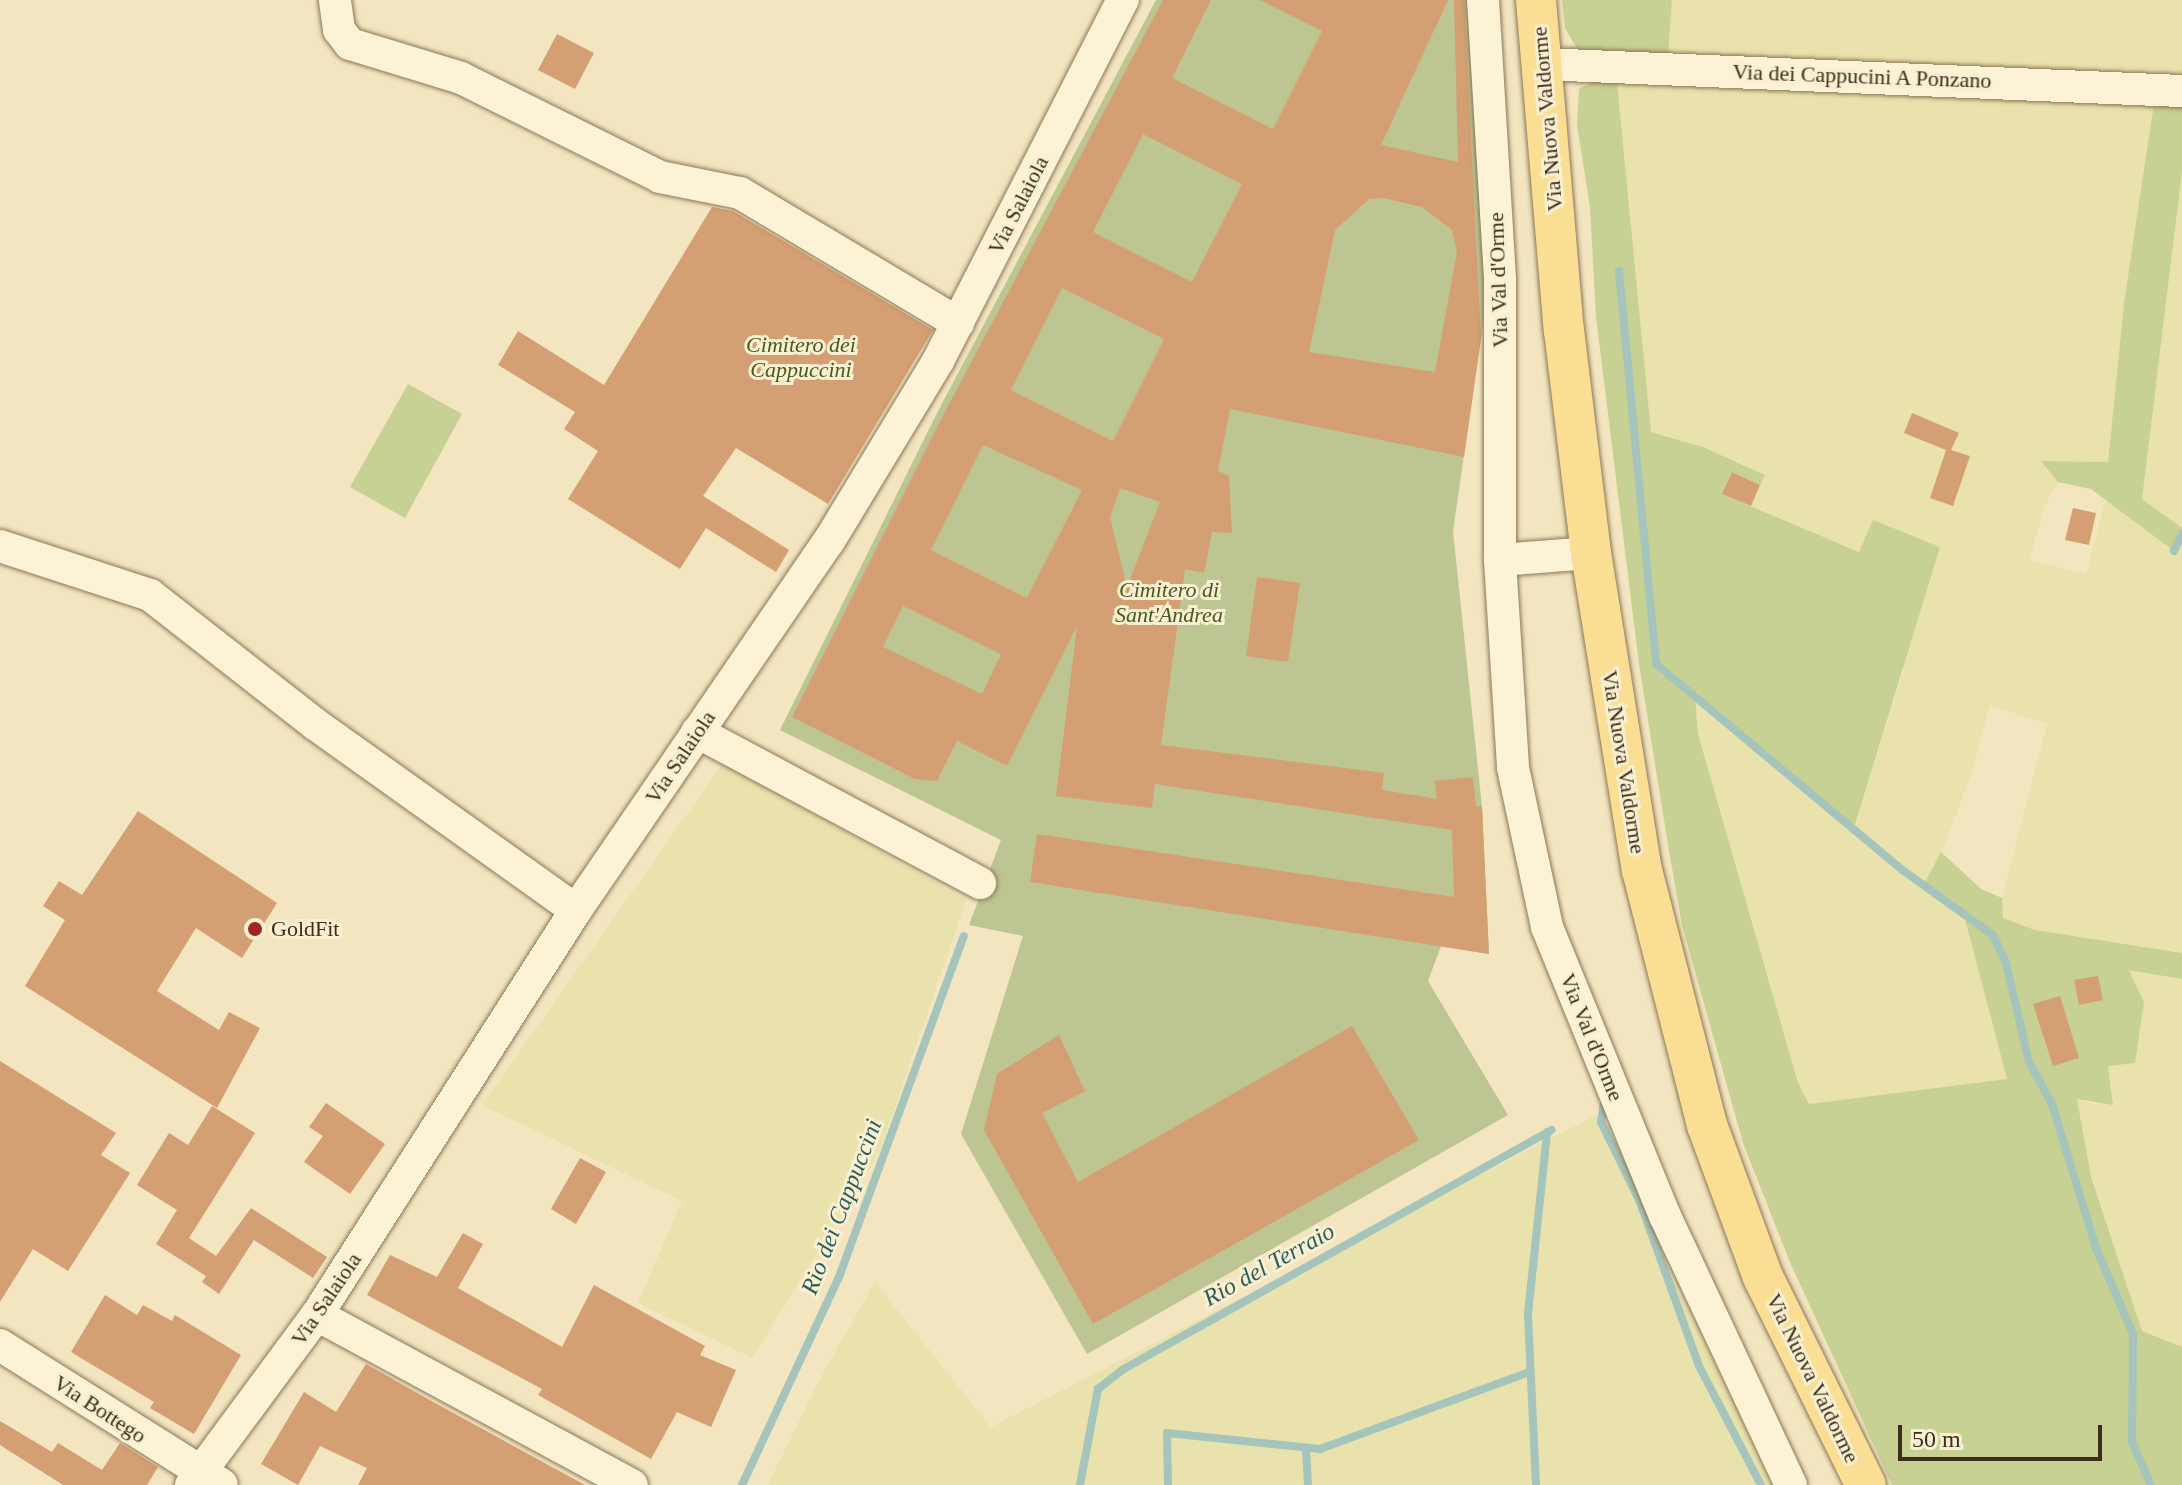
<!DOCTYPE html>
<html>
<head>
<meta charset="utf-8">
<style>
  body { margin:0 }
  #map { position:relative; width:2182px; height:1485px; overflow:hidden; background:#f2e5c0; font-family:Georgia,serif }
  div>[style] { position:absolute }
  .farmland>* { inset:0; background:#e9e2ad }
  .green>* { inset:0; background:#c7d193 }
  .cemetery>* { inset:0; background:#bdc593 }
  .stream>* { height:8px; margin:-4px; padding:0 4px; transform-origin:4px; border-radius:4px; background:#a4c4bc }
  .building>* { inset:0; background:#d49f72 }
  .roads { filter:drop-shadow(0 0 2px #8d7656) drop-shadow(0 0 2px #8d7656) }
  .minor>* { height:32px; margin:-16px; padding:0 16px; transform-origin:16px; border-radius:16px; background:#fcf2d5 }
  .major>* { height:40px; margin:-20px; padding:0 20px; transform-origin:20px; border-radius:20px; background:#f9de94 }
  .dots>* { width:22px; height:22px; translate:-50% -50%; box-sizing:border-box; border:4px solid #f9efd1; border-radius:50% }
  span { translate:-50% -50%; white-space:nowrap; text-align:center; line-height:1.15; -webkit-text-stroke:6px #f9efd1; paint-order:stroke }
  .street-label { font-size:22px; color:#3c2d1c }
  .park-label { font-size:22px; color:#495a21; font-style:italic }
  .poi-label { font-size:22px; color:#3c2d1c }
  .left { translate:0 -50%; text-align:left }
  .water-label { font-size:24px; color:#2a5d5c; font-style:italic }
  .scale { position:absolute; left:1898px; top:1425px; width:204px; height:36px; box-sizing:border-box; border:4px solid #3c2d1c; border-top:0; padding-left:10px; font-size:24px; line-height:28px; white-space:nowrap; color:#3c2d1c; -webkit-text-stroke:6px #f9efd1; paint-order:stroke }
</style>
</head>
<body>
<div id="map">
  <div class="farmland">
    <i style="clip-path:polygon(1672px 0,2182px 0,2182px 91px,2156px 91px,2124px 302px,2108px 462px,2042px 461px,2058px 482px,2044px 507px,2030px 560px,2086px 574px,2106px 498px,2174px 550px,2182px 534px,2182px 953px,2035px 930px,2003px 918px,2002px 898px,2047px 724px,1990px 705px,1972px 772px,1934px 873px,1938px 897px,1964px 915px,2007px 1079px,1810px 1104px,1798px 1083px,1698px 734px,1695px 696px,1854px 828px,1905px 667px,1873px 520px,1860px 552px,1751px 506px,1764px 474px,1703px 447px,1651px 432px,1615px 67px,1667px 68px)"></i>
    <i style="clip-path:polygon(2182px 172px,2182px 528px,2142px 499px)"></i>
    <i style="clip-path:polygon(723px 763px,966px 900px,880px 1151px,752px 1358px,638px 1303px,682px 1201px,482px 1105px)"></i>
    <i style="clip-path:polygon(2129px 969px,2182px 979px,2182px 1347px,2142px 1331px,2091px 1177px,2077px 1098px,2097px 1106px,2113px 1088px,2107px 1066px,2144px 1002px)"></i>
    <i style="clip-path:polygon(1602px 1112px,1775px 1485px,768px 1485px,817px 1384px,875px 1282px,991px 1427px)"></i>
  </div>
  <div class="green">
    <i style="clip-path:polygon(1562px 0,1672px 0,1667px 68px,1583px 59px,1565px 28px)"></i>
    <i style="clip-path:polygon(1594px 81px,1617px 83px,1651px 432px,1703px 447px,1765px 475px,1760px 485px,1732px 472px,1722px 494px,1859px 552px,1873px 520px,1940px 547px,1854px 828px,1695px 697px,1698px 734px,1798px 1083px,1809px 1104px,2007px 1079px,1964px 915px,1923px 886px,1941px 852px,1981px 889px,2002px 898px,2003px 918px,2035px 930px,2182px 953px,2182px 979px,2129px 970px,2144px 1002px,2135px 1063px,2108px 1066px,2113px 1105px,2077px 1099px,2091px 1177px,2142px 1331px,2182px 1347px,2182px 1485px,1892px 1485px,1789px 1260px,1743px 1143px,1682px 925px,1669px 851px,1639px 664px,1596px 317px,1590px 207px,1577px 125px,1579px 89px)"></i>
    <i style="clip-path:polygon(2156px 90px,2182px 91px,2182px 172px,2142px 499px,2182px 528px,2174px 551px,2091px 489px,2058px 482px,2041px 461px,2108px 462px,2124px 303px)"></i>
    <i style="clip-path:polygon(408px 384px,462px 414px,405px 518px,350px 487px)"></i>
  </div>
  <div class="cemetery">
    <i style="clip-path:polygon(1156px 0,1471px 0,1489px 282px,1453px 531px,1482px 807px,1489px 954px,1441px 946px,1428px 981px,1508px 1115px,1087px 1354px,961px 1134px,1023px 936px,969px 925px,1001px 840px,780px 730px,939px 409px)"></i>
  </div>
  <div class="stream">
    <i style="left:1619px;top:271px;width:395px;rotate:84.6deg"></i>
    <i style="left:1656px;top:664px;width:319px;rotate:39.9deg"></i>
    <i style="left:1901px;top:869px;width:113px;rotate:35.7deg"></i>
    <i style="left:1993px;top:935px;width:31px;rotate:65deg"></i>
    <i style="left:2006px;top:963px;width:102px;rotate:76.9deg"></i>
    <i style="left:2029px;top:1062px;width:48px;rotate:61.3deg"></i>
    <i style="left:2052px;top:1104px;width:151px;rotate:73deg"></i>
    <i style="left:2096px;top:1248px;width:94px;rotate:66.7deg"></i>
    <i style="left:2133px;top:1334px;width:108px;rotate:90.5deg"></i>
    <i style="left:2132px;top:1442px;width:47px;rotate:66.2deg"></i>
    <i style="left:2174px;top:551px;width:19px;rotate:-65deg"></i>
    <i style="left:1605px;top:1097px;width:25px;rotate:99deg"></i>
    <i style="left:1601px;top:1122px;width:89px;rotate:64deg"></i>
    <i style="left:1640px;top:1202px;width:174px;rotate:70.2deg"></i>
    <i style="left:1699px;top:1366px;width:134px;rotate:62.5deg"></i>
    <i style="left:1306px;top:1448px;width:37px;rotate:87deg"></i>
    <i style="left:742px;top:1485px;width:230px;rotate:-65deg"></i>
    <i style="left:839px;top:1277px;width:363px;rotate:-69.9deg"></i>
    <i style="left:1080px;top:1485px;width:98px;rotate:-79.4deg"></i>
    <i style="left:1098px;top:1389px;width:31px;rotate:-38deg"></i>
    <i style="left:1122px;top:1370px;width:492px;rotate:-29.2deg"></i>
    <i style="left:1168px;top:1485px;width:52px;rotate:-91.1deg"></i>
    <i style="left:1167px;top:1433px;width:154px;rotate:6deg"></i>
    <i style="left:1320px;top:1449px;width:223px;rotate:-20.2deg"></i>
    <i style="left:1536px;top:1485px;width:171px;rotate:-92.7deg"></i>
    <i style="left:1528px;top:1314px;width:183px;rotate:-84deg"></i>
  </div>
  <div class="building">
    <i style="clip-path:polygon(evenodd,1163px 0,1211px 0,1172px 78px,1273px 129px,1322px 31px,1260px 0,1448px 0,1381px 145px,1458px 162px,1454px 0,1464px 0,1481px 339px,1464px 457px,1230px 409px,1218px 471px,1229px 476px,1232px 533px,1212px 532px,1204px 573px,1185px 569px,1161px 745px,1384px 773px,1382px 790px,1437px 799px,1435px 781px,1473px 777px,1476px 806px,1482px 807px,1489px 954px,1030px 882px,1037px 834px,1454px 897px,1452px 830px,1155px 784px,1152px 808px,1056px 796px,1077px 626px,1007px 766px,957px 741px,937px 781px,915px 779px,792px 717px,938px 425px,1163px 0,1143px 134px,1242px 184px,1192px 282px,1093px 232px,1143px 134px,1163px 0,1383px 198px,1422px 207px,1452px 230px,1457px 252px,1435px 372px,1309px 352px,1335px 230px,1369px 199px,1383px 198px,1163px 0,1062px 288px,1164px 339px,1113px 441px,1011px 390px,1062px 288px,1163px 0,983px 445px,1082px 490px,1027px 598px,931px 550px,983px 445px,1163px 0,1120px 488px,1160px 502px,1127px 587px,1110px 517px,1120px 488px,1163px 0,903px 606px,1001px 654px,982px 694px,883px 647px,903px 606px)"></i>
    <i style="clip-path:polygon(557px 34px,594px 53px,575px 89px,538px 70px)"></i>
    <i style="clip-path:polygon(712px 207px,733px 211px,933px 330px,828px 504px,736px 448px,703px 496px,789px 550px,776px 572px,706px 528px,680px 569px,568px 499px,598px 451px,564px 429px,575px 412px,498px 365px,518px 331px,604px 385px)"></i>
    <i style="clip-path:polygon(1912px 413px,1959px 433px,1951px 450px,1970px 456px,1953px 506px,1930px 498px,1946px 450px,1904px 433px)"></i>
    <i style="clip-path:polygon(1732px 472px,1760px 485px,1751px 506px,1722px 494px)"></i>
    <i style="clip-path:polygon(2073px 508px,2096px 513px,2089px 545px,2065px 540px)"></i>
    <i style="clip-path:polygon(1257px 577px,1300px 583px,1288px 662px,1246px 656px)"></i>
    <i style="clip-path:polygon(138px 811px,277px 903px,242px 958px,196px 928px,157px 991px,219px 1030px,229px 1012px,260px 1028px,217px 1108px,25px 986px,65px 920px,43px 906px,59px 881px,82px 895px)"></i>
    <i style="clip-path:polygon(2098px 976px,2103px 1000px,2079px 1005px,2074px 980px)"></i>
    <i style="clip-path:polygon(2060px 996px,2079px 1058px,2053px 1066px,2033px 1004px)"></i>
    <i style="clip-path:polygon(1352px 1026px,1419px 1140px,1093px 1324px,984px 1130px,997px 1074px,1059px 1035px,1085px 1091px,1042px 1113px,1078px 1182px)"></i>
    <i style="clip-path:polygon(0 1061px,116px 1133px,101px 1155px,130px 1173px,68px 1271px,33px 1249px,0 1302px)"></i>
    <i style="clip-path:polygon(326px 1103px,385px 1144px,350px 1194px,304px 1162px,323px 1136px,309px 1127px)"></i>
    <i style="clip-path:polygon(212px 1106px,255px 1133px,189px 1238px,216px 1256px,251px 1208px,327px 1257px,313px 1278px,254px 1240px,219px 1294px,202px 1282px,206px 1276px,156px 1244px,177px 1210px,137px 1185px,169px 1133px,188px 1145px)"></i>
    <i style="clip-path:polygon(580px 1158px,606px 1172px,576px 1224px,551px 1209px)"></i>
    <i style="clip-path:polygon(463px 1233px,483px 1244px,458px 1288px,562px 1347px,594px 1285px,705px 1346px,700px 1355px,736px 1370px,711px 1427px,677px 1412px,651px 1459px,538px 1395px,542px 1389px,367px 1295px,390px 1255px,437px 1277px)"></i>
    <i style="clip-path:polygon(105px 1295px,137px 1315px,143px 1305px,172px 1321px,175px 1315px,241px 1355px,194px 1434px,150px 1408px,154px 1402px,71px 1352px)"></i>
    <i style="clip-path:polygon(366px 1364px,435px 1403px,585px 1485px,358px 1485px,367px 1468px,320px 1446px,298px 1485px,261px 1464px,304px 1392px,336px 1412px)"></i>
    <i style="clip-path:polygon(0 1421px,52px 1452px,58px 1443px,102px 1470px,120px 1443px,158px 1467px,147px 1485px,63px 1485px,0 1445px)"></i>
  </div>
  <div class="roads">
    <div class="minor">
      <i style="left:1483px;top:0;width:281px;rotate:86.5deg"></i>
      <i style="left:1500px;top:280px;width:280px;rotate:90deg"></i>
      <i style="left:1500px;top:560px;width:208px;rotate:86.4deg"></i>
      <i style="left:1513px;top:768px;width:163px;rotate:77.9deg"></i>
      <i style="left:1547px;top:927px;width:312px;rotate:67.8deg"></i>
      <i style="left:1665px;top:1216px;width:297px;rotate:64.9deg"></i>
      <i style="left:335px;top:1px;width:29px;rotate:82deg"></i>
      <i style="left:339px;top:30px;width:18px;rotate:52deg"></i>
      <i style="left:350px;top:44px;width:116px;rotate:17deg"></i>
      <i style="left:461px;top:78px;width:222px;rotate:26.4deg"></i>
      <i style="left:660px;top:177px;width:82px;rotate:11.3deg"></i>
      <i style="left:740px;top:193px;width:254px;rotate:30.8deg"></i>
      <i style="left:1542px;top:64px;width:641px;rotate:2.42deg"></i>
      <i style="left:0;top:546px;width:158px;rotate:18.1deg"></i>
      <i style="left:150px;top:595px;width:209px;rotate:38deg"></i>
      <i style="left:315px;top:724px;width:320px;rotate:35.5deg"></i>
      <i style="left:1500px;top:560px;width:91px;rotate:-4.4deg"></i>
      <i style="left:697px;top:732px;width:321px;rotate:28.1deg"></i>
      <i style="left:317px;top:1315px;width:358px;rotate:28.4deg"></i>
      <i style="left:0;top:1345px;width:262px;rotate:32.2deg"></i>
      <i style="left:191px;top:1485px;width:212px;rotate:-53.5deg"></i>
      <i style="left:317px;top:1315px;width:481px;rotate:-57.4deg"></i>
      <i style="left:576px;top:910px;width:447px;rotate:-55.6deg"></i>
      <i style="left:829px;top:541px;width:210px;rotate:-58.8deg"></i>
      <i style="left:938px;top:361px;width:406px;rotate:-62.9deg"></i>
    </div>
    <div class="major">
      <i style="left:1536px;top:0;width:331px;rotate:85.2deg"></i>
      <i style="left:1564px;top:330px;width:225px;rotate:83.1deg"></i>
      <i style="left:1591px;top:553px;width:321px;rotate:80.9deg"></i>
      <i style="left:1642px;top:870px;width:263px;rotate:75.7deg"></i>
      <i style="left:1707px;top:1125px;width:162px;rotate:69.8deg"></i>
      <i style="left:1763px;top:1277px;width:232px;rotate:63.7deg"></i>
    </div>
  </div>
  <div class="dots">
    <i style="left:255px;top:929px;background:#a22520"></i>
  </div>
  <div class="street-label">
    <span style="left:1862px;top:76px;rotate:2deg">Via dei Cappucini A Ponzano</span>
    <span style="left:1547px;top:119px;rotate:-95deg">Via Nuova Valdorme</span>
    <span style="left:1018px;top:205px;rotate:-63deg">Via Salaiola</span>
    <span style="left:1498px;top:280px;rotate:-92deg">Via Val d'Orme</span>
    <span style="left:680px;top:757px;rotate:-56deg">Via Salaiola</span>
    <span style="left:1624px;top:762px;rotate:81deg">Via Nuova Valdorme</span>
    <span style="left:1592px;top:1037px;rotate:68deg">Via Val d'Orme</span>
    <span style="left:326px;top:1299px;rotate:-56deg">Via Salaiola</span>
    <span style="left:1813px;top:1378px;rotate:64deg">Via Nuova Valdorme</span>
    <span style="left:100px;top:1409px;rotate:33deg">Via Bottego</span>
  </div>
  <div class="park-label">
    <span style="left:801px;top:357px">Cimitero dei<br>Cappuccini</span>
    <span style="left:1169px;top:602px">Cimitero di<br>Sant'Andrea</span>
  </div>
  <div class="poi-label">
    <span class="left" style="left:271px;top:929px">GoldFit</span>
  </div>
  <div class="water-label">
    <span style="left:842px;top:1207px;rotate:-69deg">Rio dei Cappuccini</span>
    <span style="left:1269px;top:1265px;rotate:-29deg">Rio del Terraio</span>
  </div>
  <div class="scale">50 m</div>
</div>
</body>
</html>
